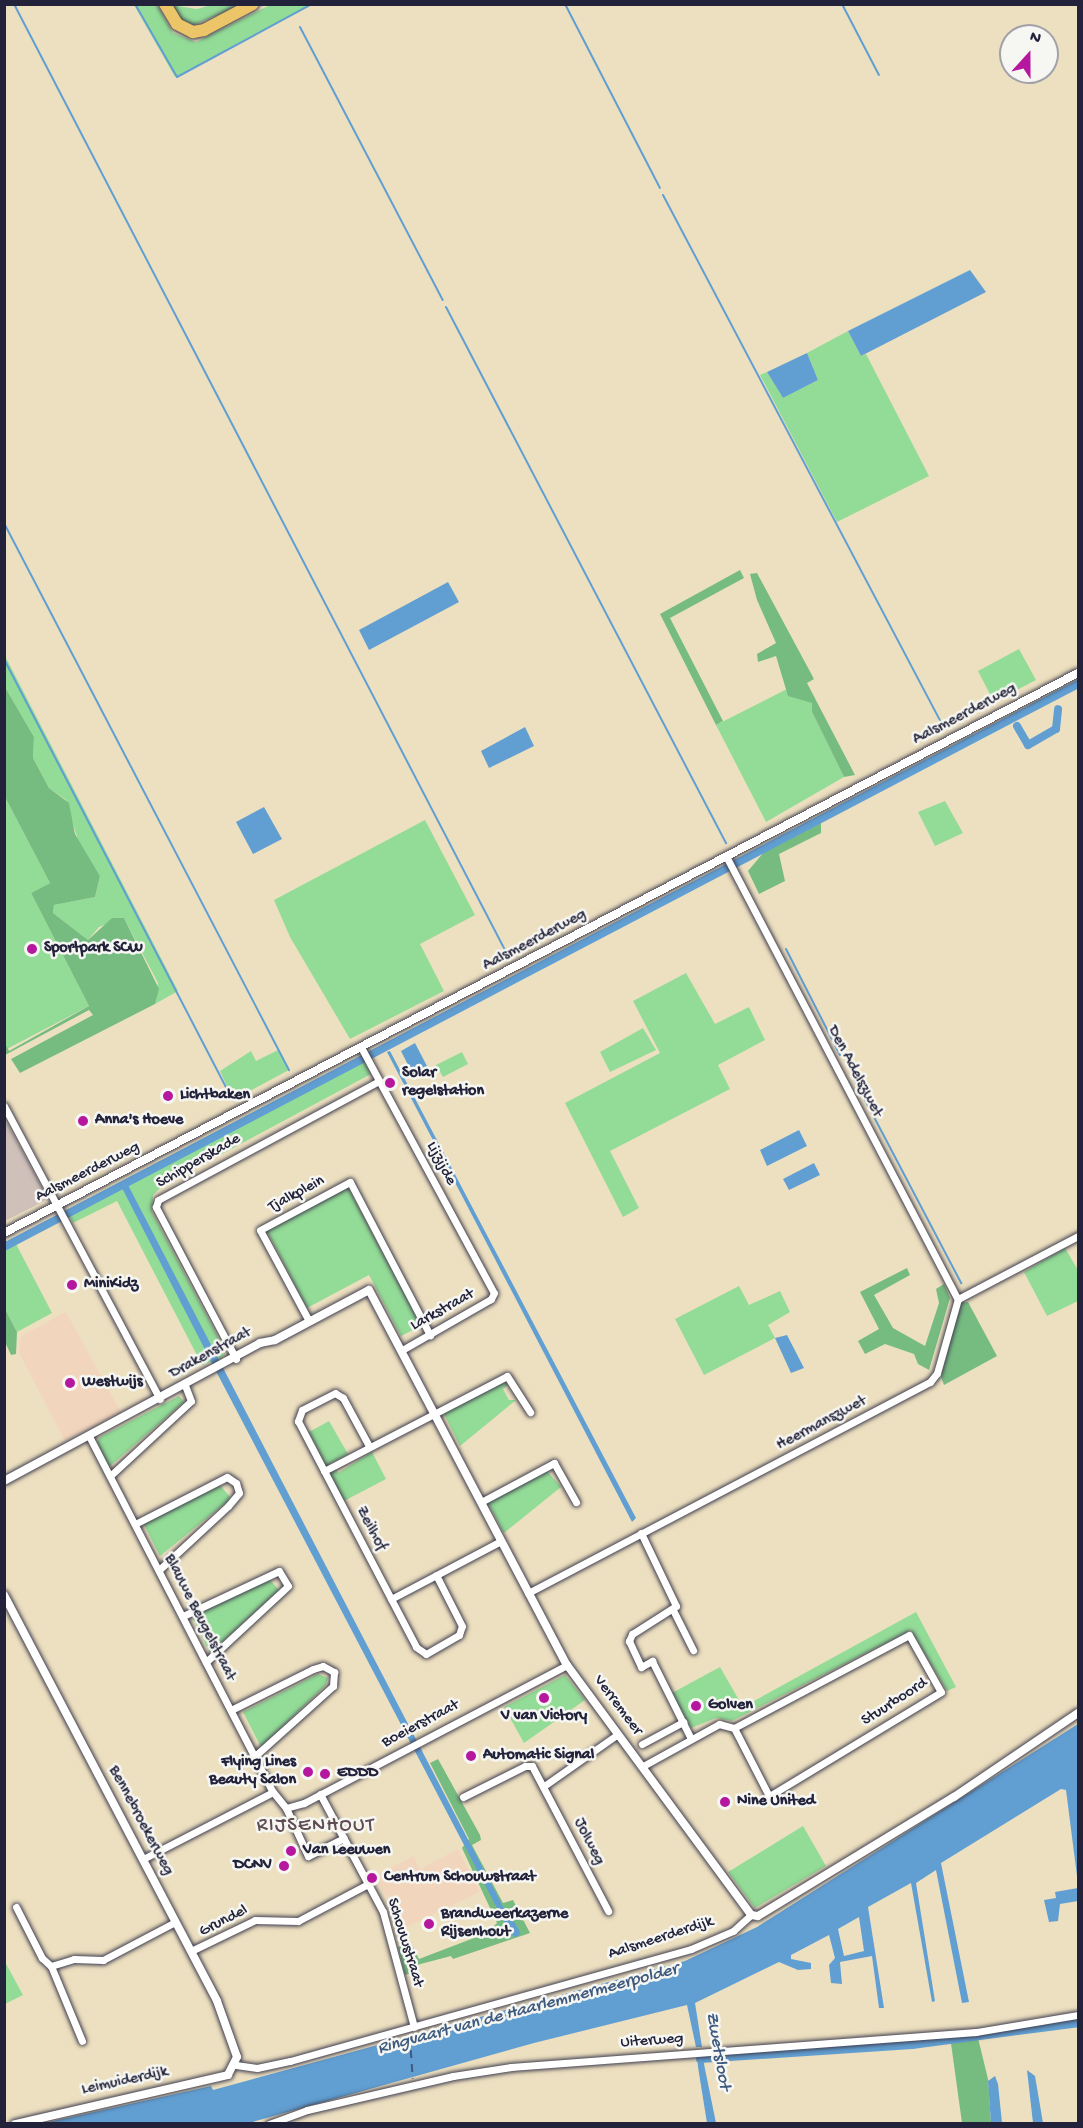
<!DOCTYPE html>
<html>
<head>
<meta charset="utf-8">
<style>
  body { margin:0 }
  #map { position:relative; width:1083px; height:2128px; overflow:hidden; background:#ede0c0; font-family:"Gochi Hand",sans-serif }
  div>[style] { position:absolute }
  .built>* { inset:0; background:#f2d5bd }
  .industrial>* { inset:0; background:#cfc1ba }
  .green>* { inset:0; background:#93dc97 }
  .forest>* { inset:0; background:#76bc80 }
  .water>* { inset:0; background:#619fd2 }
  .stream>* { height:2px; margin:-1px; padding:0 1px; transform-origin:1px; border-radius:1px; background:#619fd2 }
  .canal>* { height:8px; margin:-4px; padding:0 4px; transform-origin:4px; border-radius:4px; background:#619fd2 }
  .ferry>* { height:1.5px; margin-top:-0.75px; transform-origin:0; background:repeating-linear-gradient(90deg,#3e5a7f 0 8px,transparent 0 14px) }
  .roads { filter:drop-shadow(0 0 2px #403e4f) drop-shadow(0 0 2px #403e4f) }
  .minor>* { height:7px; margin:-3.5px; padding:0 3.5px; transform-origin:3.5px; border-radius:3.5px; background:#fff }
  .tertiary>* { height:8px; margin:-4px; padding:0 4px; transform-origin:4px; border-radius:4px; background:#fff }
  .motorway>* { height:12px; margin:-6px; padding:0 6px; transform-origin:6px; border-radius:6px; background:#ecc569 }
  .dots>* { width:16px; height:16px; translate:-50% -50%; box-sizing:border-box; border:3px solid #f6f6f2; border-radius:50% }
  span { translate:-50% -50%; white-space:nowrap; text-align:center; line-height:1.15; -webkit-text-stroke:5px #f6f6f2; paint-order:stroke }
  .street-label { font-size:16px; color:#22223b }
  .poi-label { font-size:16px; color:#22223b; font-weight:700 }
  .left { translate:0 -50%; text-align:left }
  .right { translate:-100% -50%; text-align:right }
  .water-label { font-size:18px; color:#3e5a7f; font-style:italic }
  .quarter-label { font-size:20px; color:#604d53; letter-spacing:1.5px }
  .frame { position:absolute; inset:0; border:6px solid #22223b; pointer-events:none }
  .north { position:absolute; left:999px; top:24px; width:60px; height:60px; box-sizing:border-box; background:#f6f6f2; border:2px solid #a1a1a9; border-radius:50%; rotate:21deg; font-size:16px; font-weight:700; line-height:24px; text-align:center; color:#22223b }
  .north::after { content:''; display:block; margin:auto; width:21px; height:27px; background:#b5179e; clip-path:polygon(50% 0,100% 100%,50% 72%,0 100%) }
</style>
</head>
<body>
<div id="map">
  <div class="built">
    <i style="clip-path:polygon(66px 1312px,121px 1412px,65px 1441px,19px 1353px,21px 1336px)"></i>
    <i style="clip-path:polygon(458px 1849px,480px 1892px,399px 1931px,392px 1904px,374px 1877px,413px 1856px,420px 1869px)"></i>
  </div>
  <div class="industrial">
    <i style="clip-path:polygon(4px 1118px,48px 1199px,5px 1221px,4px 1221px)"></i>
  </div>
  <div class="green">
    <i style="clip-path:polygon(134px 5px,157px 5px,173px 33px,196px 42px,270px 5px,312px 5px,175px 77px)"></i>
    <i style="clip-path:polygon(171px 5px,197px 9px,211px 5px,241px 5px,194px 25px,181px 20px)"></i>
    <i style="clip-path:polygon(848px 331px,861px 356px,866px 354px,929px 476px,837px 522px,760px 375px,767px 372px,783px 398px,818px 380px,807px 353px)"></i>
    <i style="clip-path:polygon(1019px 649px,1036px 680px,994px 702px,978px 671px)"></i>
    <i style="clip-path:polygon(4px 654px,178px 991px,155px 1004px,158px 983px,124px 918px,99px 927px,88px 940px,53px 913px,54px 905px,95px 897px,100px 876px,78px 840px,66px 800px,49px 788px,33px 758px,34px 737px,5px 687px)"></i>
    <i style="clip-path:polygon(787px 689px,812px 703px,812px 712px,844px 777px,766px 822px,716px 725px)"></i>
    <i style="clip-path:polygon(5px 797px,50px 883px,31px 893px,89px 1006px,5px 1050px)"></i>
    <i style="clip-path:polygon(945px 801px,963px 833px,935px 846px,918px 812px)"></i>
    <i style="clip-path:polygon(425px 820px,475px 915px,420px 944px,444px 991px,350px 1039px,290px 937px,274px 900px)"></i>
    <i style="clip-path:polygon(686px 973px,715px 1024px,749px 1007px,765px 1040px,718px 1065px,730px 1089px,610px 1151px,639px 1208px,623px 1217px,565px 1103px,660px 1053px,633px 1001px)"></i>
    <i style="clip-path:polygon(643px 1028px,656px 1050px,610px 1072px,600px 1052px)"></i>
    <i style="clip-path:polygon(278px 1050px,289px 1070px,233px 1100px,220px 1071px,251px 1051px,256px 1061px)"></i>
    <i style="clip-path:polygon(462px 1052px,468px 1064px,443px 1077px,436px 1065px)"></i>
    <i style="clip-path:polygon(363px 1058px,371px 1074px,162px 1186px,153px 1195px,152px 1212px,226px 1352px,221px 1358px,202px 1365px,117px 1201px,73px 1223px,68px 1213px)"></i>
    <i style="clip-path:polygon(347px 1185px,421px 1326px,401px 1336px,369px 1275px,307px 1308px,266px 1229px)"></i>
    <i style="clip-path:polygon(15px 1242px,52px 1313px,17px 1332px,5px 1309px,4px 1247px)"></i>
    <i style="clip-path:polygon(1065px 1248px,1078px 1270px,1078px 1301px,1047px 1316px,1024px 1272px)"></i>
    <i style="clip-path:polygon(739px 1286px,749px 1305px,780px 1291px,790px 1312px,768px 1325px,775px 1338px,704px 1375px,675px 1319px)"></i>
    <i style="clip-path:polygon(504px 1381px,508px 1385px,503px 1389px,509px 1400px,516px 1400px,460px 1446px,443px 1412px)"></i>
    <i style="clip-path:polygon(179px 1396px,184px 1402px,109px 1467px,97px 1442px,100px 1437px)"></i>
    <i style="clip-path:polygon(329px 1421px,348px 1454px,326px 1466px,309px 1432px)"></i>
    <i style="clip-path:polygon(372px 1452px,386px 1479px,344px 1501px,331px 1476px,332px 1470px,335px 1468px,338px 1473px)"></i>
    <i style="clip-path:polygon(547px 1471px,561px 1487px,504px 1533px,486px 1499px)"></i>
    <i style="clip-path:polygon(219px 1484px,230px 1497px,228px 1501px,160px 1556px,143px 1523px)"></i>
    <i style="clip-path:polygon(268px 1578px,279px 1590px,210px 1653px,191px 1615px)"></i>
    <i style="clip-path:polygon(916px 1612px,956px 1687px,947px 1691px,911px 1630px,732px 1721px,716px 1718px,691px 1728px,672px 1693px,720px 1667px,743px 1707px)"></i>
    <i style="clip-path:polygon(318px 1674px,328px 1678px,326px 1685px,261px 1747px,243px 1712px)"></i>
    <i style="clip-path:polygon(565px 1675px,585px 1700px,524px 1743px,504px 1707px)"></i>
    <i style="clip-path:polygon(803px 1826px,826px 1866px,755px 1908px,728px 1872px)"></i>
    <i style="clip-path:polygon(4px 1960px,23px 1995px,5px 2004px,4px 2004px)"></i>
  </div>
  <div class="forest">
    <i style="clip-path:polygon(740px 570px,744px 578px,670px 618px,723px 721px,716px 725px,660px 614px)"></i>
    <i style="clip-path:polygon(757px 573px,814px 679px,807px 683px,855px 775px,844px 777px,812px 712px,812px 703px,788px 696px,776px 656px,758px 662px,757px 654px,776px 643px,757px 600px,750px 574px)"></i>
    <i style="clip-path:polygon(5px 687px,34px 737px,33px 758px,49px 788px,69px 803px,75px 834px,100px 876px,95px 897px,54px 905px,53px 913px,88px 940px,112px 918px,124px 918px,159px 989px,155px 1004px,20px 1073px,11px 1059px,93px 1015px,89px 1010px,5px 1055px,5px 1043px,9px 1051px,89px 1006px,31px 893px,50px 883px,5px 797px)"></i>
    <i style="clip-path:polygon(821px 823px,821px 833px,779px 854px,785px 881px,759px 894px,748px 871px,764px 852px)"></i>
    <i style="clip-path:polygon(907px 1268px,910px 1275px,874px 1295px,893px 1328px,925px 1346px,939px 1303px,936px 1289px,944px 1284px,950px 1298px,929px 1370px,918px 1364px,914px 1354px,885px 1344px,865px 1354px,858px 1341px,879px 1329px,860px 1292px)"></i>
    <i style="clip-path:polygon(968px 1302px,997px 1356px,944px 1385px,941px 1377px,960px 1303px)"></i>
    <i style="clip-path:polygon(5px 1309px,17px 1332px,16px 1354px,11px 1355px,5px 1342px)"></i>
    <i style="clip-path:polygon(438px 1759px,480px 1835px,481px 1840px,472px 1845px,503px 1903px,513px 1900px,530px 1933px,453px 1959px,451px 1956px,413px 1966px,414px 1972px,405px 1975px,398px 1947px,412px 1945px,419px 1959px,487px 1933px,497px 1923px,462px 1848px,469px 1839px,430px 1763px)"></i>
    <i style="clip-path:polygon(977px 2034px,988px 2079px,991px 2123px,962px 2123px,950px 2036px)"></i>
  </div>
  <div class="water">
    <i style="clip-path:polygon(970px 270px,986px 292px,861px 356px,848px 331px)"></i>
    <i style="clip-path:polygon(807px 353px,818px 380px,783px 398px,767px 372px)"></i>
    <i style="clip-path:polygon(448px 582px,459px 602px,369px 650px,359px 630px)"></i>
    <i style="clip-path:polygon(525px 727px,534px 746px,489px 768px,481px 751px)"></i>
    <i style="clip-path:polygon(264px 807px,282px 839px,253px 854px,236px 822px)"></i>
    <i style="clip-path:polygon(415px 1043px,429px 1070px,414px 1077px,401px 1051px)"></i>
    <i style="clip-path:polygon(390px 1051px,636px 1518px,632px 1522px,387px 1052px)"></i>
    <i style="clip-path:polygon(799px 1130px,807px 1146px,767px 1166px,760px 1150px)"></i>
    <i style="clip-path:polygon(814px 1163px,820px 1175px,789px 1190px,783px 1179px)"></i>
    <i style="clip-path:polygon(128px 1185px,513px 1926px,508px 1929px,218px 1375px,122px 1188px)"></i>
    <i style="clip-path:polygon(787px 1335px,804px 1368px,791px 1373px,775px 1338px)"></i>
    <i style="clip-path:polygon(evenodd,1078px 1724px,1078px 1884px,1066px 1790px,1061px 1789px,941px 1863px,969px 2002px,962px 2003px,936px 1870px,916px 1883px,935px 2001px,932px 2002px,911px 1883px,868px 1907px,884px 2008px,879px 2008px,872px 1956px,840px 1962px,842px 1984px,831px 1983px,829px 1965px,835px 1958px,829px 1935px,791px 1955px,791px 1959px,811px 1963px,811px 1969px,798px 1970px,779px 1962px,695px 2003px,702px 2047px,696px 2047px,687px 2005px,534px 2043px,249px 2123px,40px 2124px,211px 2086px,213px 2090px,685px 1961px,757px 1927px,1078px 1724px,859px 1917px,864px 1951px,844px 1956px,838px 1929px,859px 1917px)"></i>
    <i style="clip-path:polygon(1078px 1888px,1078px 1901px,1060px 1904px,1058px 1921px,1049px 1922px,1044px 1900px,1056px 1898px,1055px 1892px)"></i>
    <i style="clip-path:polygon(705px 2054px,704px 2064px,716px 2123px,707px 2123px,698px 2067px,697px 2055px)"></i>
    <i style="clip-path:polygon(1027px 2070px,1035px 2076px,1043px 2123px,1033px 2123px)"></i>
    <i style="clip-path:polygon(995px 2076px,998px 2084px,1002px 2123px,991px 2123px,988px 2081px)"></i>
  </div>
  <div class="stream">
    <i style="left:14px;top:4px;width:1070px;rotate:62.57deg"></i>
    <i style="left:135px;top:4px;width:84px;rotate:60.1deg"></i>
    <i style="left:177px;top:77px;width:153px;rotate:-28.4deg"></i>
    <i style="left:565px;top:4px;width:207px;rotate:62.7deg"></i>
    <i style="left:842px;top:4px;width:80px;rotate:62.5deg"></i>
    <i style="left:300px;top:27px;width:308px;rotate:62.4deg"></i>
    <i style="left:663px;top:195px;width:603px;rotate:62.2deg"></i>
    <i style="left:446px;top:307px;width:605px;rotate:62.42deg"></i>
    <i style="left:4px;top:523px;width:617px;rotate:62.48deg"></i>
    <i style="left:4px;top:659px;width:497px;rotate:62.6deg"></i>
    <i style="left:786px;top:949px;width:119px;rotate:63deg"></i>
    <i style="left:853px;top:1077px;width:233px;rotate:62.3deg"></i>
  </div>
  <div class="canal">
    <i style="left:1017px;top:726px;width:22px;rotate:60deg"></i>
    <i style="left:1028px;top:745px;width:32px;rotate:-30deg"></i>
    <i style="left:1056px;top:729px;width:20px;rotate:-84deg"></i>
    <i style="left:4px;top:1247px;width:1213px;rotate:-27.66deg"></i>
    <i style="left:507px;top:1917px;width:18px;rotate:61deg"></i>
    <i style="left:700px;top:2059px;width:212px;rotate:-3.8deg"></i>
    <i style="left:912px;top:2045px;width:167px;rotate:-7.5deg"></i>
  </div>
  <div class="ferry">
    <i style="left:410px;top:2036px;width:43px;rotate:86deg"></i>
  </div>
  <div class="roads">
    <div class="minor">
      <i style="left:727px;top:858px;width:498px;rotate:62.4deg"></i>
      <i style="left:362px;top:1049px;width:277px;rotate:61.6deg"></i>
      <i style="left:494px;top:1293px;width:7px;rotate:117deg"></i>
      <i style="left:491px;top:1299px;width:103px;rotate:150.2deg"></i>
      <i style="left:4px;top:1106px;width:332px;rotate:62deg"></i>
      <i style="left:309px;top:1321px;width:103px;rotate:-118.3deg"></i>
      <i style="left:260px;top:1230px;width:102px;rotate:-28.1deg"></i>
      <i style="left:350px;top:1182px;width:173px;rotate:62.4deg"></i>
      <i style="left:236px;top:1359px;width:172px;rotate:-117.8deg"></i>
      <i style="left:156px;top:1207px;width:7px;rotate:-74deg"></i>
      <i style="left:158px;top:1200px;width:251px;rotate:-28.3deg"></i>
      <i style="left:90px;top:1438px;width:399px;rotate:62.7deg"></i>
      <i style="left:273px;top:1792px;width:21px;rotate:51deg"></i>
      <i style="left:369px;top:1446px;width:55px;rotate:-118.4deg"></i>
      <i style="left:343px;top:1398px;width:9px;rotate:-148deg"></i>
      <i style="left:335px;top:1393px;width:37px;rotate:153deg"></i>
      <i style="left:302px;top:1410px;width:12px;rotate:110deg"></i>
      <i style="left:298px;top:1421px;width:255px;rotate:62.4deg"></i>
      <i style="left:416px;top:1647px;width:12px;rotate:35deg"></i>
      <i style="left:426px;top:1654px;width:38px;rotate:-30deg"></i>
      <i style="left:459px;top:1635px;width:9px;rotate:-72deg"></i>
      <i style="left:462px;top:1626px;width:57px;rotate:-117deg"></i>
      <i style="left:324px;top:1471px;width:206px;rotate:-27.4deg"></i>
      <i style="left:507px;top:1376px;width:43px;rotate:57.4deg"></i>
      <i style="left:110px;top:1476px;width:110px;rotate:-42.8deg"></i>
      <i style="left:191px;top:1401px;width:17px;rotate:-111deg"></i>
      <i style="left:481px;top:1502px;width:83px;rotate:-28.1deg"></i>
      <i style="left:554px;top:1463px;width:45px;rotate:60.6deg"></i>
      <i style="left:135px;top:1524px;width:103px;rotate:-27.1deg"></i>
      <i style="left:227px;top:1477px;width:11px;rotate:34deg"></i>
      <i style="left:236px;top:1483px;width:10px;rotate:73deg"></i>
      <i style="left:239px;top:1493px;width:17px;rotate:130deg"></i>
      <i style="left:228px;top:1506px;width:94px;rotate:137.2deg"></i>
      <i style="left:641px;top:1533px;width:81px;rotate:64.4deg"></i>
      <i style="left:676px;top:1606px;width:52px;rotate:147.5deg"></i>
      <i style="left:632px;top:1634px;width:8px;rotate:113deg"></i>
      <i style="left:629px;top:1641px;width:29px;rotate:65deg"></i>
      <i style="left:641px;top:1667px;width:13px;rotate:-29deg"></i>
      <i style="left:652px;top:1661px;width:87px;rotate:63.4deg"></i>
      <i style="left:528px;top:1593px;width:454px;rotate:-27.7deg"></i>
      <i style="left:930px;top:1382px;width:11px;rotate:-52deg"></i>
      <i style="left:937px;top:1373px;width:77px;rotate:-74.2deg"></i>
      <i style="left:958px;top:1299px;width:136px;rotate:-27.7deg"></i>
      <i style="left:391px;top:1599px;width:124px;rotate:-27.8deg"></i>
      <i style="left:673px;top:1610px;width:45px;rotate:63.4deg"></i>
      <i style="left:183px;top:1616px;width:106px;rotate:-25.1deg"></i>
      <i style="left:279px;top:1571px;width:17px;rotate:59deg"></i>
      <i style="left:288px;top:1586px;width:112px;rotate:137.2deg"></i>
      <i style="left:231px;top:1710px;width:92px;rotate:-26.6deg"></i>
      <i style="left:313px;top:1669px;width:10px;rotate:-17deg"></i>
      <i style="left:323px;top:1666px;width:13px;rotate:29deg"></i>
      <i style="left:334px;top:1672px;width:14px;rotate:94deg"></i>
      <i style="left:333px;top:1686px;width:105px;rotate:138.1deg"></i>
      <i style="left:642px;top:1744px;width:47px;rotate:-28.2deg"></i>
      <i style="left:643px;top:1766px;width:87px;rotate:-28.9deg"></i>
      <i style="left:719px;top:1724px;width:16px;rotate:15deg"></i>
      <i style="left:734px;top:1728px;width:198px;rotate:-28deg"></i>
      <i style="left:909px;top:1635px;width:65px;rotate:60.7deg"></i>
      <i style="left:941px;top:1692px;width:201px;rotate:148.8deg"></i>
      <i style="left:769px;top:1796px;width:76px;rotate:-117.2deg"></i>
      <i style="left:544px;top:1786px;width:90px;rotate:-35.1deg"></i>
      <i style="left:320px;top:1794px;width:134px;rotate:61.9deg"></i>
      <i style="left:383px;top:1912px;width:119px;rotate:74.9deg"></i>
      <i style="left:463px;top:1797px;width:69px;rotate:-26.6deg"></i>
      <i style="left:525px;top:1766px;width:7px"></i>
      <i style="left:532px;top:1766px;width:164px;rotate:62.3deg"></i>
      <i style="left:286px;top:1808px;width:19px;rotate:-16deg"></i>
      <i style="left:304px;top:1803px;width:297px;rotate:-27.7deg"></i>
      <i style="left:286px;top:1808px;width:53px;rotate:65.4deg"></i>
      <i style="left:308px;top:1856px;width:40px;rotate:-26.6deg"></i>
      <i style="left:143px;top:1859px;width:146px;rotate:-27.3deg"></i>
      <i style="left:16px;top:1907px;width:57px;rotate:63deg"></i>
      <i style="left:42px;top:1958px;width:12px;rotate:42deg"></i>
      <i style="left:51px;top:1966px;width:81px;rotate:67.5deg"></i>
      <i style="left:191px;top:1951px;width:71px;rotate:-25.8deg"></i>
      <i style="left:255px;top:1920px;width:43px;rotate:1.3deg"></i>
      <i style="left:298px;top:1921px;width:79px;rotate:-27.9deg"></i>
      <i style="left:51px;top:1966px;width:24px;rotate:-17deg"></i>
      <i style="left:74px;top:1959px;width:29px;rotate:2deg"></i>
      <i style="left:103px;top:1960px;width:81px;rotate:-27.8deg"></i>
      <i style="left:236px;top:2065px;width:21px;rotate:8deg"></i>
      <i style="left:257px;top:2068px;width:34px;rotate:-12deg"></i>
      <i style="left:290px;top:2061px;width:416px;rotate:-15.6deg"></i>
      <i style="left:691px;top:1949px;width:46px;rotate:-23.2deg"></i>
      <i style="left:733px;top:1931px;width:24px;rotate:-42deg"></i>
      <i style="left:269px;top:2124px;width:40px;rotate:-20.2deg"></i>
      <i style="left:307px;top:2110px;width:150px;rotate:-13.1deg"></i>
      <i style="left:453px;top:2076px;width:59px;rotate:-8.8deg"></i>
      <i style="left:511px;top:2067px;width:466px;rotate:-4.3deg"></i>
      <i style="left:976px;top:2032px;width:103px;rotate:-9.5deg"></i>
    </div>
    <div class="tertiary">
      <i style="left:4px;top:1233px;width:1211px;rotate:-27.54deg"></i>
      <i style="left:4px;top:1481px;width:291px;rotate:-28.3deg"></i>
      <i style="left:260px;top:1343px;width:15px;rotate:-11deg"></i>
      <i style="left:275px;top:1340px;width:106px;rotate:-28deg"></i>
      <i style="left:369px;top:1290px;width:424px;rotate:62.2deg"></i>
      <i style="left:567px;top:1665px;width:310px;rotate:53.6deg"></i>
      <i style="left:751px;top:1915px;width:7px;rotate:8deg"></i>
      <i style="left:758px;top:1916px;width:229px;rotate:-31.3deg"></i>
      <i style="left:954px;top:1797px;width:150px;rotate:-34.1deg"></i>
      <i style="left:4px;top:1595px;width:458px;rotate:62.3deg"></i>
      <i style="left:217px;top:2001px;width:59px;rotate:70.3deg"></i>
      <i style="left:237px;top:2057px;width:20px;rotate:117deg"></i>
      <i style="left:228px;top:2075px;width:219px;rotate:167deg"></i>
    </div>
    <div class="motorway">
      <i style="left:165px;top:4px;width:23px;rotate:59deg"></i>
      <i style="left:177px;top:24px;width:18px;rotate:27deg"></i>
      <i style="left:193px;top:32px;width:11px;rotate:-10deg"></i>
      <i style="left:204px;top:30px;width:55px;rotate:-28deg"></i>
    </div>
  </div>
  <div class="dots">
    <i style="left:32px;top:949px;background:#b5179e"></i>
    <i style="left:390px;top:1083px;background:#b5179e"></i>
    <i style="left:168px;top:1096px;background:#b5179e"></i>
    <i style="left:83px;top:1121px;background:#b5179e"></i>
    <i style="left:72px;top:1285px;background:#b5179e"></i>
    <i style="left:70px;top:1383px;background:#b5179e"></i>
    <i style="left:544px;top:1698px;background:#b5179e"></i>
    <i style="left:696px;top:1706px;background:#b5179e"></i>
    <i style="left:471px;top:1756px;background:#b5179e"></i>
    <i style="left:308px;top:1772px;background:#b5179e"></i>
    <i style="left:325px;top:1774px;background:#b5179e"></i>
    <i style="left:725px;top:1802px;background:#b5179e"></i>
    <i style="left:291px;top:1851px;background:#b5179e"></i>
    <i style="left:284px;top:1866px;background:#b5179e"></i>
    <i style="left:372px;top:1878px;background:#b5179e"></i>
    <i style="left:429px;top:1924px;background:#b5179e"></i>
  </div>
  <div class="street-label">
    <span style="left:965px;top:715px;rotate:-28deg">Aalsmeerderweg</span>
    <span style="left:535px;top:941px;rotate:-28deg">Aalsmeerderweg</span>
    <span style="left:854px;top:1072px;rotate:62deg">Den Adelszwet</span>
    <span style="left:199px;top:1162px;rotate:-30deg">Schipperskade</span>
    <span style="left:440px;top:1164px;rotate:62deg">Lijzijde</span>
    <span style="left:88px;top:1173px;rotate:-27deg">Aalsmeerderweg</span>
    <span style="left:297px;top:1195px;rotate:-28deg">Tjalkplein</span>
    <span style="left:443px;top:1311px;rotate:-29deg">Larkstraat</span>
    <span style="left:211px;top:1354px;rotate:-29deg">Drakenstraat</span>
    <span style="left:822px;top:1424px;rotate:-28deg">Heermanszwet</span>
    <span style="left:370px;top:1529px;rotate:62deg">Zeilhof</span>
    <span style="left:199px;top:1618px;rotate:63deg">Blauwe Beugelstraat</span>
    <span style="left:895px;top:1703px;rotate:-33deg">Stuurboord</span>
    <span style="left:617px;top:1706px;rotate:53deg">Verremeer</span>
    <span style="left:421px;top:1725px;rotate:-28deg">Boeierstraat</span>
    <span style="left:140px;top:1821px;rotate:62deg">Bennebroekerweg</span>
    <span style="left:588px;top:1842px;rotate:63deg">Jolweg</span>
    <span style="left:224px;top:1922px;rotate:-27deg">Grundel</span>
    <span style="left:661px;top:1939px;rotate:-18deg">Aalsmeerderdijk</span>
    <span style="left:404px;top:1943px;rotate:73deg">Schouwstraat</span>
    <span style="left:652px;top:2042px;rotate:-4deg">Uiterweg</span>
    <span style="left:125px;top:2082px;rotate:-12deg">Leimuiderdijk</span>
  </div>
  <div class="poi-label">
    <span class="left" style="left:44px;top:949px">Sportpark SCW</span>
    <span class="left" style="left:402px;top:1083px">Solar<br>regelstation</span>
    <span class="left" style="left:180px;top:1096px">Lichtbaken</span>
    <span class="left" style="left:95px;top:1121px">Anna's Hoeve</span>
    <span class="left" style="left:84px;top:1285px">MiniKidz</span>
    <span class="left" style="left:82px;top:1383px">Westwijs</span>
    <span class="left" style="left:708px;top:1706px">Golven</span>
    <span style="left:544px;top:1717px">V van Victory</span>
    <span class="left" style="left:483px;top:1756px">Automatic Signal</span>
    <span class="right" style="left:296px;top:1772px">Flying Lines<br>Beauty Salon</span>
    <span class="left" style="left:337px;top:1774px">EDDD</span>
    <span class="left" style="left:737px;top:1802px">Nine United</span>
    <span class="left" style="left:303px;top:1851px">Van Leeuwen</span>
    <span class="right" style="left:272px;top:1866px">DCNV</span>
    <span class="left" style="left:384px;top:1878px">Centrum Schouwstraat</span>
    <span class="left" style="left:441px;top:1924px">Brandweerkazerne<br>Rijsenhout</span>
  </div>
  <div class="water-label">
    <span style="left:528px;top:2010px;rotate:-15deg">Ringvaart van de Haarlemmermeerpolder</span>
    <span style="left:717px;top:2051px;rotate:80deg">Zwetsloot</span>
  </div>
  <div class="quarter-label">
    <span style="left:316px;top:1826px">RIJSENHOUT</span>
  </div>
  <div class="frame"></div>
  <div class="north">N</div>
</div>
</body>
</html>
